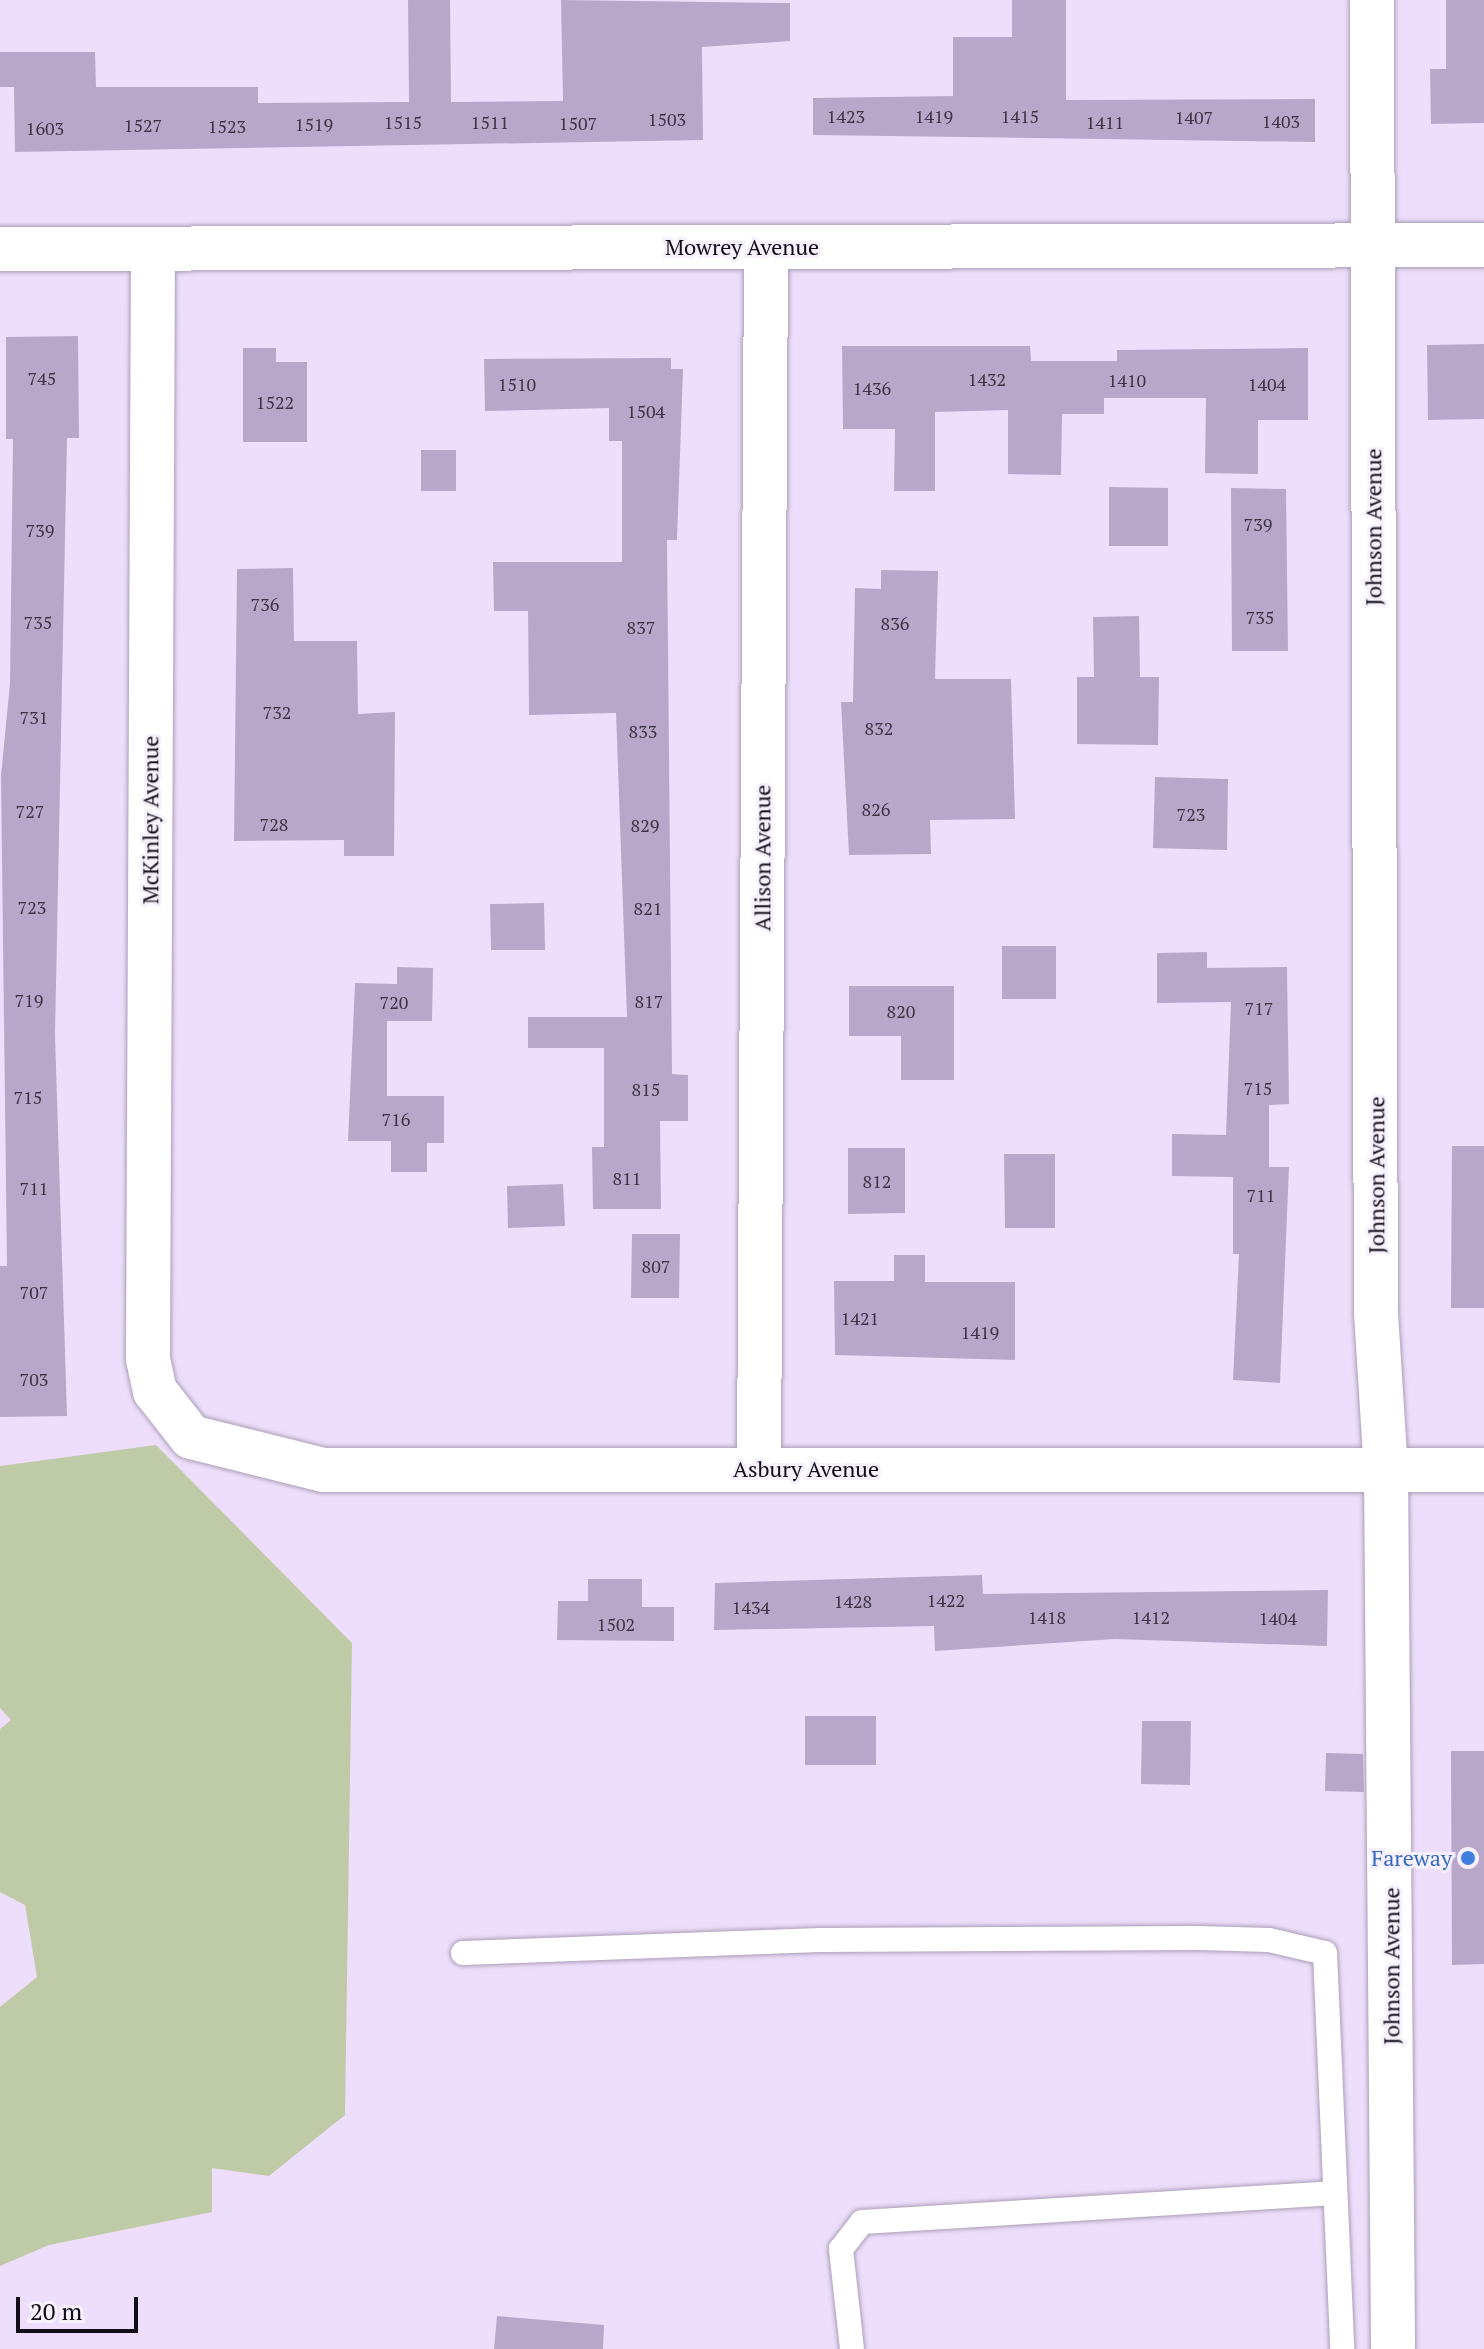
<!DOCTYPE html>
<html>
<head>
<meta charset="utf-8">
<style>
  body { margin:0 }
  #map { position:relative; width:1484px; height:2349px; overflow:hidden; background:#eddffb; font-family:"PT Serif",serif }
  div>[style] { position:absolute }
  .green>* { inset:0; background:#bfcaa6 }
  .building>* { inset:0; background:#b9a7c9 }
  .roads { filter:drop-shadow(0 0 2px #ac9eb8) drop-shadow(0 0 2px #ac9eb8) }
  .service>* { height:24px; margin:-12px; padding:0 12px; transform-origin:12px; border-radius:12px; background:#fff }
  .minor>* { height:44px; margin:-22px; padding:0 22px; transform-origin:22px; border-radius:22px; background:#fff }
  .dots>* { width:22px; height:22px; translate:-50% -50%; box-sizing:border-box; border:4px solid #f6f0fc; border-radius:50% }
  span { translate:-50% -50%; white-space:nowrap; text-align:center; line-height:1.15; -webkit-text-stroke:6px #f6f0fc; paint-order:stroke }
  .number-label { font-size:18px; color:#3c3444 }
  .number-label span { -webkit-text-stroke-width:0 }
  .street-label { font-size:22px; color:#120d17 }
  .shop-label { font-size:22px; color:#366cbe }
  .right { translate:-100% -50%; text-align:right }
  .scale { position:absolute; left:16px; top:2297px; width:122px; height:36px; box-sizing:border-box; border:4px solid #120d17; border-top:0; padding-left:10px; font-size:24px; line-height:28px; white-space:nowrap; color:#120d17; -webkit-text-stroke:6px #f6f0fc; paint-order:stroke }
</style>
</head>
<body>
<div id="map">
  <div class="green">
    <i style="clip-path:polygon(156px 1445px,352px 1643px,345px 2115px,269px 2176px,212px 2168px,212px 2212px,49px 2245px,0 2266px,0 2007px,37px 1977px,25px 1905px,0 1892px,0 1729px,11px 1720px,0 1708px,0 1466px)"></i>
  </div>
  <div class="building">
    <i style="clip-path:polygon(408px 0,450px 0,451px 102px,563px 101px,561px 0,790px 3px,790px 41px,702px 47px,703px 140px,15px 152px,14px 87px,0 87px,0 52px,95px 52px,96px 87px,258px 87px,258px 103px,409px 102px)"></i>
    <i style="clip-path:polygon(1012px 0,1066px 0,1066px 100px,1315px 99px,1315px 142px,813px 135px,813px 98px,953px 96px,953px 37px,1012px 37px)"></i>
    <i style="clip-path:polygon(1446px 0,1484px 0,1484px 123px,1431px 124px,1430px 69px,1446px 69px)"></i>
    <i style="clip-path:polygon(78px 336px,79px 438px,67px 438px,55px 1035px,67px 1416px,0 1417px,0 1266px,7px 1266px,1px 776px,10px 683px,13px 439px,6px 439px,6px 337px)"></i>
    <i style="clip-path:polygon(1484px 344px,1484px 419px,1428px 420px,1427px 345px)"></i>
    <i style="clip-path:polygon(842px 346px,1030px 346px,1031px 361px,1117px 361px,1117px 350px,1308px 348px,1308px 420px,1258px 420px,1258px 474px,1205px 473px,1206px 398px,1104px 398px,1104px 414px,1062px 414px,1061px 475px,1008px 474px,1008px 410px,935px 412px,935px 491px,894px 491px,895px 429px,843px 429px)"></i>
    <i style="clip-path:polygon(243px 348px,276px 348px,276px 362px,307px 362px,307px 442px,243px 442px)"></i>
    <i style="clip-path:polygon(671px 358px,671px 369px,683px 369px,677px 540px,667px 540px,672px 1074px,688px 1075px,688px 1121px,660px 1121px,661px 1209px,593px 1209px,592px 1147px,604px 1147px,604px 1048px,528px 1048px,528px 1017px,627px 1017px,616px 713px,529px 715px,528px 611px,494px 611px,493px 562px,622px 562px,622px 441px,609px 441px,609px 408px,485px 411px,484px 359px)"></i>
    <i style="clip-path:polygon(421px 450px,456px 450px,456px 491px,421px 491px)"></i>
    <i style="clip-path:polygon(1109px 487px,1168px 488px,1168px 546px,1109px 546px)"></i>
    <i style="clip-path:polygon(1231px 488px,1286px 489px,1288px 651px,1232px 651px)"></i>
    <i style="clip-path:polygon(293px 568px,294px 641px,357px 641px,358px 714px,395px 712px,394px 856px,344px 856px,344px 840px,234px 841px,237px 569px)"></i>
    <i style="clip-path:polygon(881px 570px,938px 571px,935px 679px,1011px 679px,1015px 819px,930px 820px,931px 854px,849px 855px,841px 702px,853px 702px,855px 588px,881px 589px)"></i>
    <i style="clip-path:polygon(1139px 616px,1140px 677px,1159px 677px,1158px 745px,1077px 744px,1077px 677px,1094px 677px,1093px 617px)"></i>
    <i style="clip-path:polygon(1155px 777px,1228px 779px,1227px 850px,1153px 848px)"></i>
    <i style="clip-path:polygon(544px 903px,545px 950px,491px 950px,490px 904px)"></i>
    <i style="clip-path:polygon(1002px 946px,1056px 946px,1056px 999px,1002px 999px)"></i>
    <i style="clip-path:polygon(1207px 952px,1207px 968px,1287px 967px,1289px 1104px,1269px 1105px,1269px 1167px,1289px 1167px,1280px 1383px,1233px 1380px,1239px 1254px,1233px 1254px,1233px 1177px,1172px 1176px,1172px 1134px,1226px 1135px,1231px 1002px,1157px 1003px,1157px 953px)"></i>
    <i style="clip-path:polygon(397px 967px,433px 968px,432px 1021px,387px 1021px,387px 1096px,444px 1096px,444px 1143px,427px 1143px,427px 1172px,391px 1172px,391px 1141px,348px 1141px,355px 983px,397px 984px)"></i>
    <i style="clip-path:polygon(849px 986px,954px 986px,954px 1080px,901px 1080px,901px 1036px,849px 1036px)"></i>
    <i style="clip-path:polygon(1452px 1146px,1484px 1146px,1484px 1308px,1451px 1308px)"></i>
    <i style="clip-path:polygon(848px 1148px,905px 1148px,905px 1213px,848px 1214px)"></i>
    <i style="clip-path:polygon(1004px 1154px,1055px 1154px,1055px 1228px,1005px 1228px)"></i>
    <i style="clip-path:polygon(563px 1184px,565px 1226px,508px 1228px,507px 1186px)"></i>
    <i style="clip-path:polygon(632px 1234px,680px 1234px,679px 1298px,631px 1298px)"></i>
    <i style="clip-path:polygon(894px 1255px,925px 1255px,925px 1282px,1015px 1282px,1015px 1360px,835px 1355px,834px 1281px,894px 1281px)"></i>
    <i style="clip-path:polygon(982px 1575px,983px 1594px,1328px 1590px,1327px 1646px,1115px 1639px,935px 1651px,934px 1626px,714px 1630px,715px 1583px)"></i>
    <i style="clip-path:polygon(588px 1579px,642px 1579px,642px 1607px,674px 1607px,674px 1641px,557px 1640px,558px 1601px,588px 1601px)"></i>
    <i style="clip-path:polygon(805px 1716px,876px 1716px,876px 1765px,805px 1765px)"></i>
    <i style="clip-path:polygon(1142px 1721px,1191px 1721px,1190px 1785px,1141px 1784px)"></i>
    <i style="clip-path:polygon(1451px 1751px,1484px 1751px,1484px 1964px,1452px 1965px)"></i>
    <i style="clip-path:polygon(1326px 1753px,1363px 1754px,1364px 1792px,1325px 1791px)"></i>
    <i style="clip-path:polygon(497px 2316px,604px 2325px,603px 2349px,494px 2349px)"></i>
  </div>
  <div class="roads">
    <div class="service">
      <i style="left:463px;top:1953px;width:357px;rotate:-2.1deg"></i>
      <i style="left:820px;top:1940px;width:378px;rotate:-0.3deg"></i>
      <i style="left:1198px;top:1938px;width:71px;rotate:1.6deg"></i>
      <i style="left:1269px;top:1940px;width:57px;rotate:13.1deg"></i>
      <i style="left:1325px;top:1953px;width:396px;rotate:87.5deg"></i>
      <i style="left:852px;top:2349px;width:101px;rotate:-96.3deg"></i>
      <i style="left:841px;top:2249px;width:34px;rotate:-52deg"></i>
      <i style="left:862px;top:2222px;width:471px;rotate:-3.5deg"></i>
    </div>
    <div class="minor">
      <i style="left:1372px;top:0;width:1313px;rotate:89.83deg"></i>
      <i style="left:1376px;top:1313px;width:158px;rotate:86.4deg"></i>
      <i style="left:1386px;top:1471px;width:878px;rotate:89.54deg"></i>
      <i style="left:0;top:249px;width:1484px;rotate:-0.15deg"></i>
      <i style="left:153px;top:249px;width:1110px;rotate:90.26deg"></i>
      <i style="left:148px;top:1359px;width:33px;rotate:78deg"></i>
      <i style="left:155px;top:1391px;width:58px;rotate:52deg"></i>
      <i style="left:191px;top:1437px;width:136px;rotate:14deg"></i>
      <i style="left:323px;top:1470px;width:1161px"></i>
      <i style="left:759px;top:1468px;width:1221px;rotate:-89.67deg"></i>
    </div>
  </div>
  <div class="dots">
    <i style="left:1468px;top:1858px;background:#3f7fe0"></i>
  </div>
  <div class="number-label">
    <span style="left:846px;top:116px">1423</span>
    <span style="left:934px;top:116px">1419</span>
    <span style="left:1020px;top:116px">1415</span>
    <span style="left:1194px;top:117px">1407</span>
    <span style="left:667px;top:119px">1503</span>
    <span style="left:1281px;top:121px">1403</span>
    <span style="left:403px;top:122px">1515</span>
    <span style="left:490px;top:122px">1511</span>
    <span style="left:1105px;top:122px">1411</span>
    <span style="left:578px;top:123px">1507</span>
    <span style="left:314px;top:124px">1519</span>
    <span style="left:143px;top:125px">1527</span>
    <span style="left:227px;top:126px">1523</span>
    <span style="left:45px;top:128px">1603</span>
    <span style="left:42px;top:378px">745</span>
    <span style="left:987px;top:379px">1432</span>
    <span style="left:1127px;top:380px">1410</span>
    <span style="left:517px;top:384px">1510</span>
    <span style="left:1267px;top:384px">1404</span>
    <span style="left:872px;top:388px">1436</span>
    <span style="left:275px;top:402px">1522</span>
    <span style="left:646px;top:411px">1504</span>
    <span style="left:1258px;top:524px">739</span>
    <span style="left:40px;top:530px">739</span>
    <span style="left:265px;top:604px">736</span>
    <span style="left:1260px;top:617px">735</span>
    <span style="left:38px;top:622px">735</span>
    <span style="left:895px;top:623px">836</span>
    <span style="left:641px;top:627px">837</span>
    <span style="left:277px;top:712px">732</span>
    <span style="left:34px;top:717px">731</span>
    <span style="left:879px;top:728px">832</span>
    <span style="left:643px;top:731px">833</span>
    <span style="left:876px;top:809px">826</span>
    <span style="left:30px;top:811px">727</span>
    <span style="left:1191px;top:814px">723</span>
    <span style="left:274px;top:824px">728</span>
    <span style="left:645px;top:825px">829</span>
    <span style="left:32px;top:907px">723</span>
    <span style="left:648px;top:908px">821</span>
    <span style="left:29px;top:1000px">719</span>
    <span style="left:649px;top:1001px">817</span>
    <span style="left:394px;top:1002px">720</span>
    <span style="left:1259px;top:1008px">717</span>
    <span style="left:901px;top:1011px">820</span>
    <span style="left:1258px;top:1088px">715</span>
    <span style="left:646px;top:1089px">815</span>
    <span style="left:28px;top:1097px">715</span>
    <span style="left:396px;top:1119px">716</span>
    <span style="left:627px;top:1178px">811</span>
    <span style="left:877px;top:1181px">812</span>
    <span style="left:34px;top:1188px">711</span>
    <span style="left:1261px;top:1195px">711</span>
    <span style="left:656px;top:1266px">807</span>
    <span style="left:34px;top:1292px">707</span>
    <span style="left:860px;top:1318px">1421</span>
    <span style="left:980px;top:1332px">1419</span>
    <span style="left:34px;top:1379px">703</span>
    <span style="left:946px;top:1600px">1422</span>
    <span style="left:853px;top:1601px">1428</span>
    <span style="left:751px;top:1607px">1434</span>
    <span style="left:1047px;top:1617px">1418</span>
    <span style="left:1151px;top:1617px">1412</span>
    <span style="left:1278px;top:1618px">1404</span>
    <span style="left:616px;top:1624px">1502</span>
  </div>
  <div class="street-label">
    <span style="left:742px;top:247px">Mowrey Avenue</span>
    <span style="left:1373px;top:527px;rotate:-90deg">Johnson Avenue</span>
    <span style="left:150px;top:820px;rotate:-90deg">McKinley Avenue</span>
    <span style="left:762px;top:858px;rotate:-90deg">Allison Avenue</span>
    <span style="left:1376px;top:1175px;rotate:-90deg">Johnson Avenue</span>
    <span style="left:806px;top:1469px">Asbury Avenue</span>
    <span style="left:1391px;top:1966px;rotate:-90deg">Johnson Avenue</span>
  </div>
  <div class="shop-label">
    <span class="right" style="left:1452px;top:1858px">Fareway</span>
  </div>
  <div class="scale">20 m</div>
</div>
</body>
</html>
